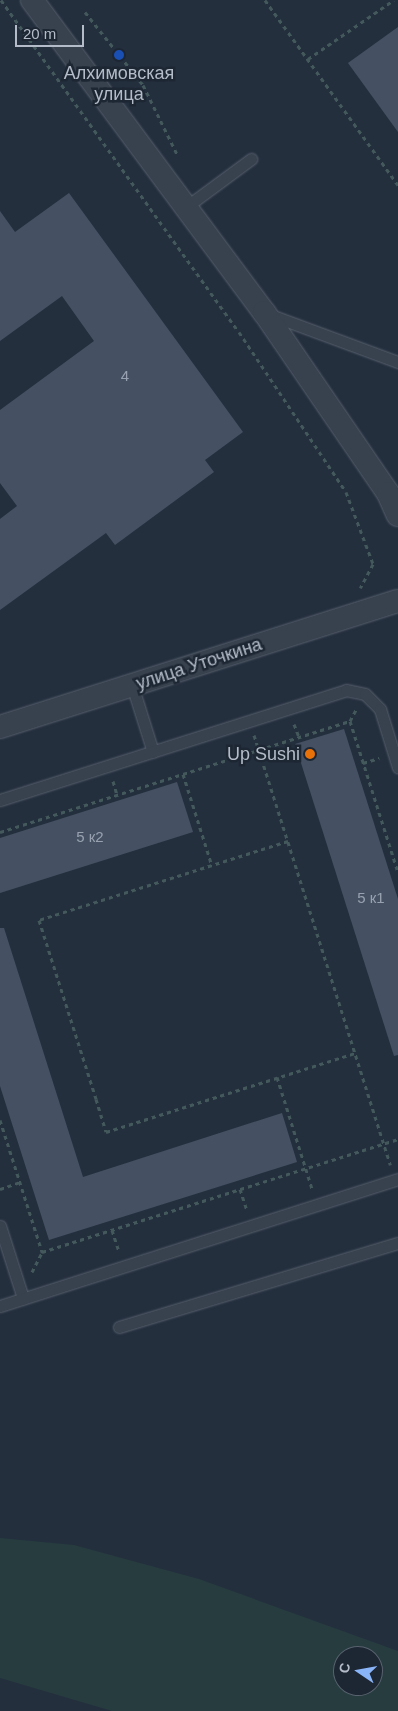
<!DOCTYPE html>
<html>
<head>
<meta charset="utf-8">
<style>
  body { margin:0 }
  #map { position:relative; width:398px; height:1711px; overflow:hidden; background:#242f3e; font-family:Helvetica,sans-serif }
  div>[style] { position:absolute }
  .green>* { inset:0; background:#263c3f }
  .building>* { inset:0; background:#455162 }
  .path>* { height:3px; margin-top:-1.5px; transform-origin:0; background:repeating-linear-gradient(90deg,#44595c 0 4px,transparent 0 8px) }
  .roads { filter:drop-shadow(0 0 1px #565f6c) drop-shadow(0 0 1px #565f6c) }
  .lane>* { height:11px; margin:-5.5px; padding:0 5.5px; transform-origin:5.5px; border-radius:5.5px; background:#38414e }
  .street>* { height:22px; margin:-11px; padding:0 11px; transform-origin:11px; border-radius:11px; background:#38414e }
  .dots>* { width:14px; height:14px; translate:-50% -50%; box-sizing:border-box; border:2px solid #1d2633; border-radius:50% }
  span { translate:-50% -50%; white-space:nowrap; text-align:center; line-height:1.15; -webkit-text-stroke:5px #1d2633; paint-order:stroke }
  .number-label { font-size:15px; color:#98a1af }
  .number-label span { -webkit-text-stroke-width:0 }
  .poi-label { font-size:18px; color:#b4bcc9 }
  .right { translate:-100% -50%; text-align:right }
  .street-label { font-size:18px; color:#b4bcc9 }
  .north { position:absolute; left:333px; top:1646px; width:50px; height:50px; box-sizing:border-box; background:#1d2633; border:1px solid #59626f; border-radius:50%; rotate:282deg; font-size:14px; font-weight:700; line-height:20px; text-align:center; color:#b4bcc9 }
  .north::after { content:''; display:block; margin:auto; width:18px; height:22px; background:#8ab4f8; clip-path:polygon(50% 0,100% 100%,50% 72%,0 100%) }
  .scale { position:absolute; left:15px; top:25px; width:69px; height:22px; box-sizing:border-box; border:2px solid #b4bcc9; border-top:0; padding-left:6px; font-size:15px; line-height:18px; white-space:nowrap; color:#b4bcc9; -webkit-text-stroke:4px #1d2633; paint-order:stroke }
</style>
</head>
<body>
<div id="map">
  <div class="green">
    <i style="clip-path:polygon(evenodd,0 1538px,74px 1545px,199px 1579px,398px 1651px,398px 1711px,112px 1711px,0 1678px,0 1538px,343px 1656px,373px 1656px,373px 1686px,343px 1686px,343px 1656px)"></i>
  </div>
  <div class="building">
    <i style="clip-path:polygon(398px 27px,398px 132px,348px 63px)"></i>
    <i style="clip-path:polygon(69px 193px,243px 432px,205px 460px,214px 472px,115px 545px,106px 533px,0 610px,0 519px,17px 506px,0 483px,0 410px,94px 341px,62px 296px,0 341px,0 211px,15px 232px)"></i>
    <i style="clip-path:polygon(344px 729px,398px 899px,398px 1055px,394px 1056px,295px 744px)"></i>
    <i style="clip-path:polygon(177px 782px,193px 832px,0 893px,0 838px)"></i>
    <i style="clip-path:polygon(0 928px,4px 928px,83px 1177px,282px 1113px,297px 1162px,49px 1240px,0 1086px)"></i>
  </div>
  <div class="path">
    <i style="left:1px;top:0;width:408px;rotate:54.4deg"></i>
    <i style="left:239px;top:332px;width:192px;rotate:56.2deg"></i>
    <i style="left:346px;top:492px;width:77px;rotate:69.4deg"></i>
    <i style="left:373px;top:564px;width:27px;rotate:118deg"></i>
    <i style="left:265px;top:0;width:228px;rotate:54.3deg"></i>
    <i style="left:85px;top:12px;width:93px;rotate:51.5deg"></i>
    <i style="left:143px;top:85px;width:79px;rotate:63.8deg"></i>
    <i style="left:308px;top:59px;width:104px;rotate:-34.5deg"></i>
    <i style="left:350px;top:721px;width:15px;rotate:-62deg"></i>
    <i style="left:294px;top:724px;width:14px;rotate:69deg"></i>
    <i style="left:254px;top:735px;width:451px;rotate:72.4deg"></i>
    <i style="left:363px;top:763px;width:17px;rotate:-17deg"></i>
    <i style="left:183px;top:774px;width:96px;rotate:72.5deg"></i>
    <i style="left:113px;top:781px;width:15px;rotate:74deg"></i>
    <i style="left:0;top:832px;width:367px;rotate:-17.6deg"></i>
    <i style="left:350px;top:721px;width:158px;rotate:72.4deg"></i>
    <i style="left:288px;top:841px;width:261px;rotate:162.4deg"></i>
    <i style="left:39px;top:920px;width:188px;rotate:72.3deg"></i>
    <i style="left:96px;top:1099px;width:34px;rotate:73deg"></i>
    <i style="left:106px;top:1132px;width:261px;rotate:-17.6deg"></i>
    <i style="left:277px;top:1077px;width:117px;rotate:72.6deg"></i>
    <i style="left:0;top:1120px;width:139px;rotate:72.3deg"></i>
    <i style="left:42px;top:1252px;width:374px;rotate:-17.6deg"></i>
    <i style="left:0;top:1189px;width:21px;rotate:-19deg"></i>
    <i style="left:240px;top:1189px;width:23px;rotate:72deg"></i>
    <i style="left:112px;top:1230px;width:23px;rotate:72deg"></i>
    <i style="left:32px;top:1272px;width:22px;rotate:-63deg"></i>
  </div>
  <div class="roads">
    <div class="lane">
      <i style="left:186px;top:207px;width:81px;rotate:-36.4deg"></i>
      <i style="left:268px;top:314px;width:139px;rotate:20.3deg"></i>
      <i style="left:132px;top:685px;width:70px;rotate:72.6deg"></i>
      <i style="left:0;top:800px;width:363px;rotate:-17.6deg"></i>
      <i style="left:346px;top:690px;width:19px;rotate:12deg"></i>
      <i style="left:365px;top:694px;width:21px;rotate:45deg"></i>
      <i style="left:380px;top:709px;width:61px;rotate:72.8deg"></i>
      <i style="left:0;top:1226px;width:76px;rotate:72.3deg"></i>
      <i style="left:0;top:1306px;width:418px;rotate:-17.7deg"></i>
      <i style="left:119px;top:1327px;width:291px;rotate:-16.8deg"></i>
    </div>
    <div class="street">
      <i style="left:32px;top:0;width:389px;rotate:53.4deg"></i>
      <i style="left:264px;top:312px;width:219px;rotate:55.6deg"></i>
      <i style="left:388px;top:493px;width:24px;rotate:66deg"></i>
      <i style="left:0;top:727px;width:417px;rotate:-17.6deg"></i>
    </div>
  </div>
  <div class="dots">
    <i style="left:119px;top:55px;background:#1a4fb4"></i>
    <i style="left:310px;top:754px;background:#e8710a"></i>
  </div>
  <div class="number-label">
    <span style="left:125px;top:376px">4</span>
    <span style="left:90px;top:837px">5 к2</span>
    <span style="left:371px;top:898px">5 к1</span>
  </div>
  <div class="poi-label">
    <span style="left:119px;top:84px">Алхимовская<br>улица</span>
    <span class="right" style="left:300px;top:754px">Up Sushi</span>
  </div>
  <div class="street-label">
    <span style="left:199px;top:664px;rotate:-18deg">улица Уточкина</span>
  </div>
  <div class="north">С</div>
  <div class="scale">20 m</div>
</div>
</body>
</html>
